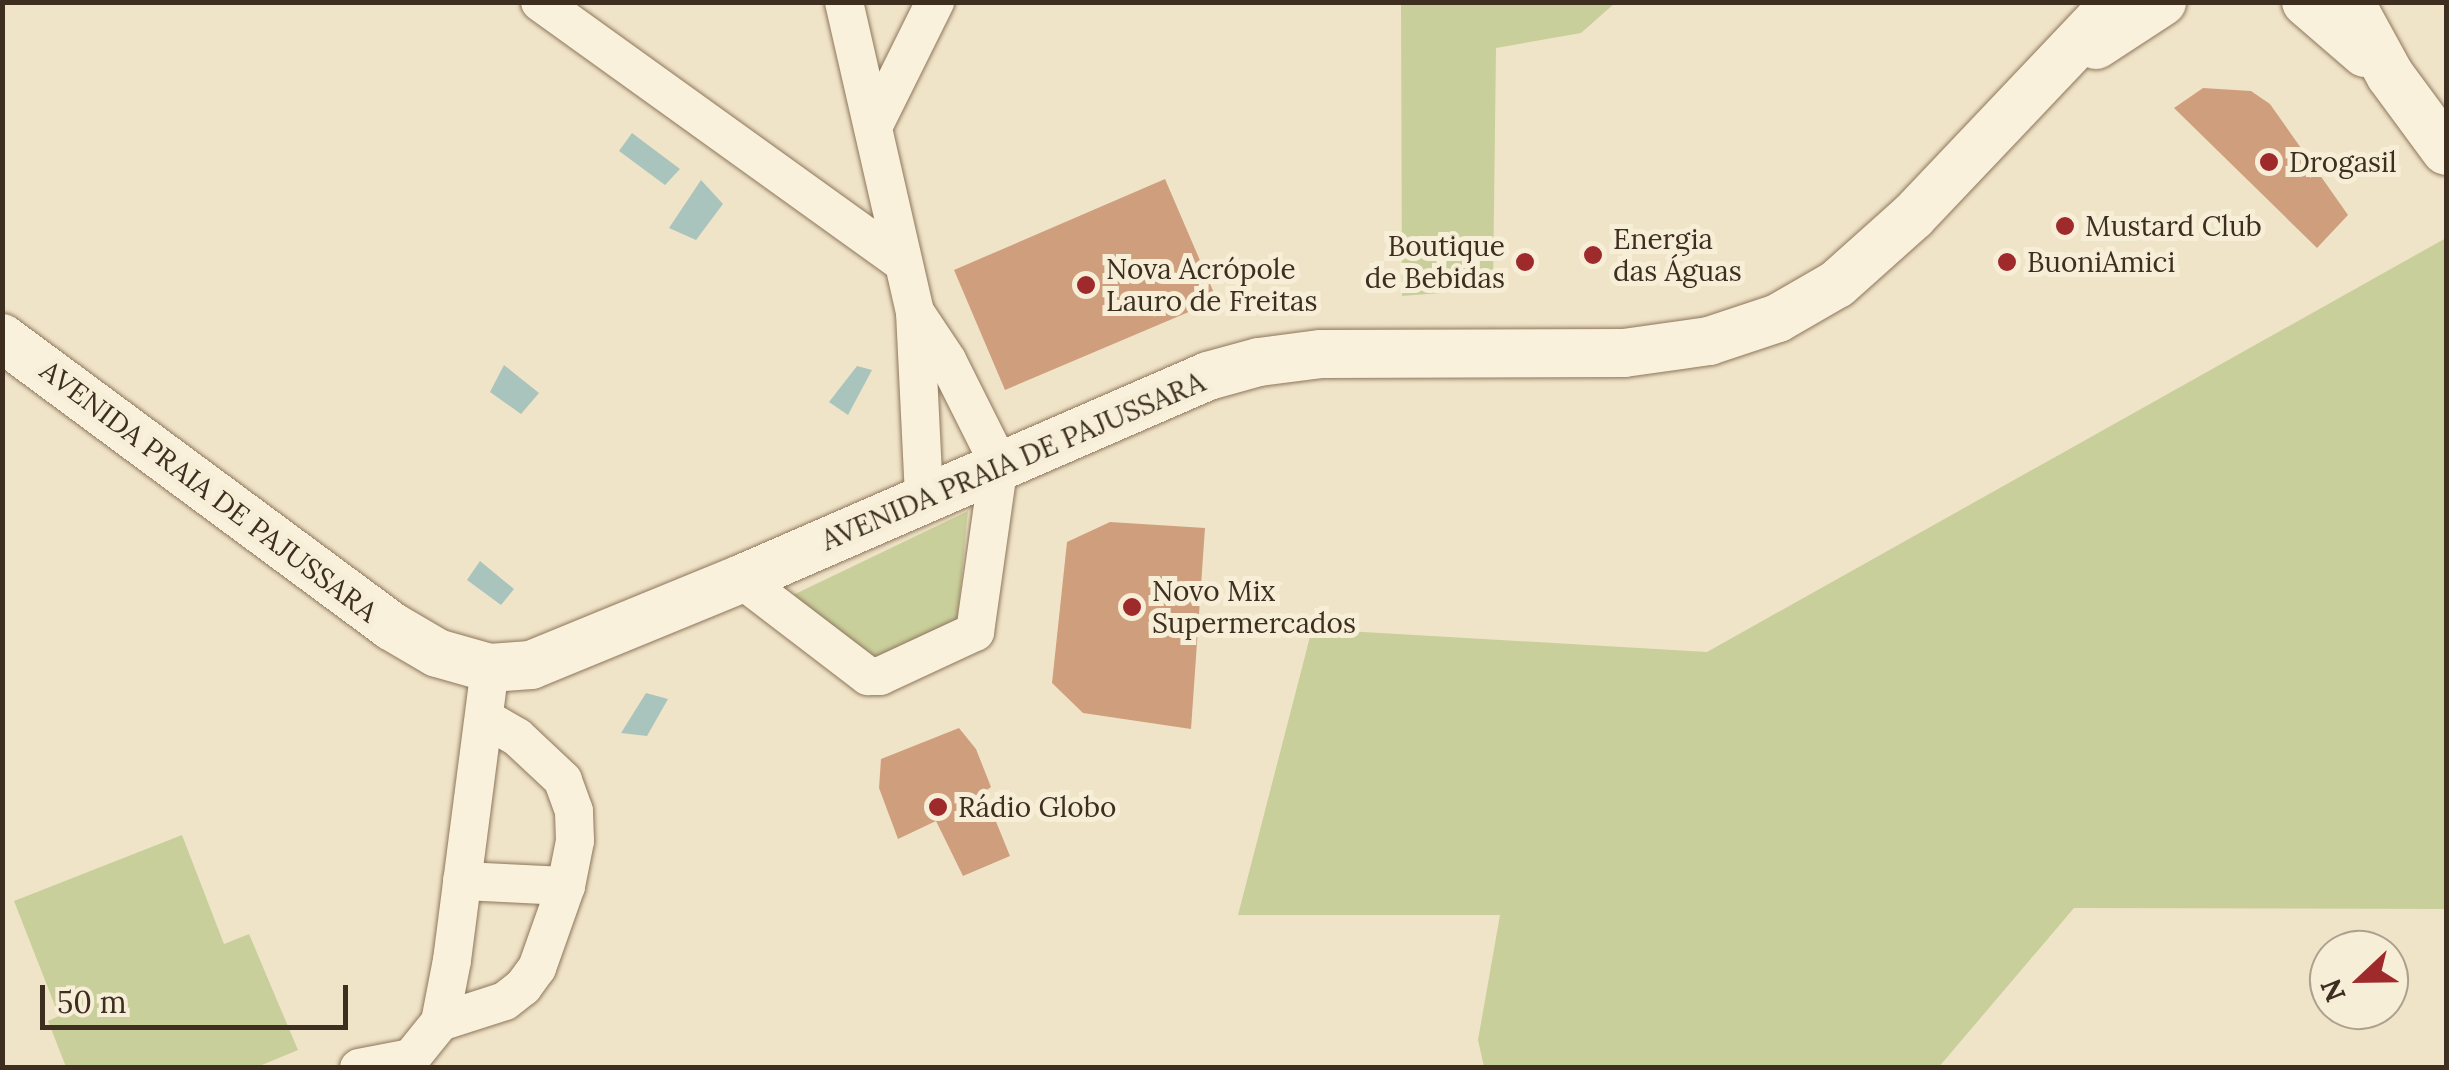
<!DOCTYPE html>
<html>
<head>
<meta charset="utf-8">
<style>
  body { margin:0 }
  #map { position:relative; width:2449px; height:1070px; overflow:hidden; background:#f0e4c8; font-family:Lora,serif }
  div>[style] { position:absolute }
  .green>* { inset:0; background:#c9cf9b }
  .water>* { inset:0; background:#a9c4bc }
  .building>* { inset:0; background:#cf9f7d }
  .roads { filter:drop-shadow(0 0 2px #8d765c) drop-shadow(0 0 2px #8d765c) }
  .minor>* { height:38px; margin:-19px; padding:0 19px; transform-origin:19px; border-radius:19px; background:#faf1dc }
  .tertiary>* { height:48px; margin:-24px; padding:0 24px; transform-origin:24px; border-radius:24px; background:#faf1dc }
  .dots>* { width:28px; height:28px; translate:-50% -50%; box-sizing:border-box; border:5px solid #f7eed8; border-radius:50% }
  span { translate:-50% -50%; white-space:nowrap; text-align:center; line-height:1.15; -webkit-text-stroke:10px #f7eed8; paint-order:stroke }
  .poi-label { font-size:28px; color:#3d2e20 }
  .left { translate:0 -50%; text-align:left }
  .right { translate:-100% -50%; text-align:right }
  .street-label { font-size:28px; color:#3d2e20 }
  .frame { position:absolute; inset:0; border:5px solid #3d2e20; pointer-events:none }
  .north { position:absolute; left:2309px; top:930px; width:100px; height:100px; box-sizing:border-box; background:#f7eed8; border:2px solid #ada18e; border-radius:50%; rotate:248deg; font-size:28px; font-weight:700; line-height:40px; text-align:center; color:#3d2e20 }
  .north::after { content:''; display:block; margin:auto; width:35px; height:45px; background:#9e2a2b; clip-path:polygon(50% 0,100% 100%,50% 72%,0 100%) }
  .scale { position:absolute; left:40px; top:985px; width:308px; height:45px; box-sizing:border-box; border:5px solid #3d2e20; border-top:0; padding-left:12px; font-size:30px; line-height:35px; white-space:nowrap; color:#3d2e20; -webkit-text-stroke:8px #f7eed8; paint-order:stroke }
</style>
</head>
<body>
<div id="map">
  <div class="green">
    <i style="clip-path:polygon(1401px 3px,1615px 3px,1581px 33px,1496px 48px,1493px 289px,1402px 296px)"></i>
    <i style="clip-path:polygon(2446px 238px,2446px 909px,2074px 908px,1938px 1068px,1484px 1067px,1478px 1040px,1500px 915px,1238px 915px,1312px 629px,1707px 652px)"></i>
    <i style="clip-path:polygon(968px 511px,957px 623px,878px 659px,791px 596px)"></i>
    <i style="clip-path:polygon(182px 835px,224px 944px,249px 934px,298px 1050px,257px 1067px,66px 1067px,48px 1021px,59px 1016px,14px 901px)"></i>
  </div>
  <div class="water">
    <i style="clip-path:polygon(632px 133px,680px 169px,665px 185px,619px 151px)"></i>
    <i style="clip-path:polygon(701px 180px,723px 204px,696px 240px,669px 228px)"></i>
    <i style="clip-path:polygon(504px 365px,539px 393px,521px 414px,490px 392px)"></i>
    <i style="clip-path:polygon(857px 366px,872px 370px,848px 415px,829px 402px)"></i>
    <i style="clip-path:polygon(480px 561px,514px 589px,501px 605px,467px 580px)"></i>
    <i style="clip-path:polygon(646px 693px,668px 699px,647px 736px,621px 733px)"></i>
  </div>
  <div class="building">
    <i style="clip-path:polygon(2203px 88px,2251px 91px,2270px 104px,2348px 215px,2317px 248px,2174px 108px)"></i>
    <i style="clip-path:polygon(1165px 179px,1217px 300px,1005px 390px,954px 270px)"></i>
    <i style="clip-path:polygon(1110px 522px,1205px 528px,1191px 729px,1083px 713px,1052px 683px,1067px 542px)"></i>
    <i style="clip-path:polygon(959px 728px,976px 749px,991px 787px,984px 792px,1010px 856px,963px 876px,936px 821px,898px 839px,879px 788px,881px 759px)"></i>
  </div>
  <div class="roads">
    <div class="minor">
      <i style="left:540px;top:2px;width:446px;rotate:35.7deg"></i>
      <i style="left:844px;top:2px;width:318px;rotate:77.1deg"></i>
      <i style="left:915px;top:312px;width:185px;rotate:87.2deg"></i>
      <i style="left:873px;top:127px;width:140px;rotate:-63.6deg"></i>
      <i style="left:741px;top:579px;width:160px;rotate:37.4deg"></i>
      <i style="left:868px;top:676px;width:12px"></i>
      <i style="left:880px;top:676px;width:105px;rotate:-24.9deg"></i>
      <i style="left:975px;top:632px;width:170px;rotate:-81.9deg"></i>
      <i style="left:999px;top:464px;width:116px;rotate:-116.6deg"></i>
      <i style="left:947px;top:360px;width:58px;rotate:-123.7deg"></i>
      <i style="left:462px;top:881px;width:104px;rotate:2.8deg"></i>
      <i style="left:440px;top:1022px;width:68px;rotate:-17.9deg"></i>
      <i style="left:505px;top:1001px;width:23px;rotate:-38deg"></i>
      <i style="left:523px;top:987px;width:24px;rotate:-54deg"></i>
      <i style="left:537px;top:968px;width:87px;rotate:-70.5deg"></i>
      <i style="left:566px;top:886px;width:46px;rotate:-78.7deg"></i>
      <i style="left:575px;top:841px;width:30px;rotate:-92deg"></i>
      <i style="left:574px;top:811px;width:33px;rotate:-110deg"></i>
      <i style="left:563px;top:780px;width:63px;rotate:-136.9deg"></i>
      <i style="left:517px;top:737px;width:38px;rotate:-150deg"></i>
      <i style="left:411px;top:1058px;width:46px;rotate:-51.1deg"></i>
      <i style="left:440px;top:1022px;width:63px;rotate:-79deg"></i>
      <i style="left:452px;top:960px;width:294px;rotate:-82.6deg"></i>
      <i style="left:359px;top:1068px;width:53px;rotate:-10.9deg"></i>
    </div>
    <div class="tertiary">
      <i style="left:2306px;top:2px;width:78px;rotate:40.8deg"></i>
      <i style="left:2350px;top:2px;width:83px;rotate:61.3deg"></i>
      <i style="left:2390px;top:75px;width:94px;rotate:53.6deg"></i>
      <i style="left:2096px;top:45px;width:79px;rotate:-33.1deg"></i>
      <i style="left:2px;top:338px;width:484px;rotate:36.5deg"></i>
      <i style="left:391px;top:626px;width:53px;rotate:30.4deg"></i>
      <i style="left:437px;top:653px;width:55px;rotate:15.8deg"></i>
      <i style="left:490px;top:668px;width:41px;rotate:-4.2deg"></i>
      <i style="left:531px;top:665px;width:227px;rotate:-22.3deg"></i>
      <i style="left:741px;top:579px;width:509px;rotate:-23.49deg"></i>
      <i style="left:1208px;top:376px;width:53px;rotate:-15.4deg"></i>
      <i style="left:1259px;top:362px;width:63px;rotate:-7.4deg"></i>
      <i style="left:1321px;top:354px;width:303px;rotate:-0.2deg"></i>
      <i style="left:1624px;top:353px;width:86px;rotate:-8deg"></i>
      <i style="left:1709px;top:341px;width:73px;rotate:-18.4deg"></i>
      <i style="left:1778px;top:318px;width:68px;rotate:-30deg"></i>
      <i style="left:1837px;top:284px;width:102px;rotate:-41.8deg"></i>
      <i style="left:1913px;top:216px;width:295px;rotate:-46.5deg"></i>
    </div>
  </div>
  <div class="dots">
    <i style="left:2269px;top:162px;background:#9e2a2b"></i>
    <i style="left:2065px;top:226px;background:#9e2a2b"></i>
    <i style="left:1593px;top:255px;background:#9e2a2b"></i>
    <i style="left:1525px;top:262px;background:#9e2a2b"></i>
    <i style="left:2007px;top:262px;background:#9e2a2b"></i>
    <i style="left:1086px;top:285px;background:#9e2a2b"></i>
    <i style="left:1132px;top:607px;background:#9e2a2b"></i>
    <i style="left:938px;top:807px;background:#9e2a2b"></i>
  </div>
  <div class="poi-label">
    <span class="left" style="left:2289px;top:162px">Drogasil</span>
    <span class="left" style="left:2085px;top:226px">Mustard Club</span>
    <span class="left" style="left:1613px;top:255px">Energia<br>das Águas</span>
    <span class="right" style="left:1505px;top:262px">Boutique<br>de Bebidas</span>
    <span class="left" style="left:2027px;top:262px">BuoniAmici</span>
    <span class="left" style="left:1106px;top:285px">Nova Acrópole<br>Lauro de Freitas</span>
    <span class="left" style="left:1152px;top:607px">Novo Mix<br>Supermercados</span>
    <span class="left" style="left:958px;top:807px">Rádio Globo</span>
  </div>
  <div class="street-label">
    <span style="left:1013px;top:461px;rotate:-23deg">AVENIDA PRAIA DE PAJUSSARA</span>
    <span style="left:209px;top:491px;rotate:37deg">AVENIDA PRAIA DE PAJUSSARA</span>
  </div>
  <div class="frame"></div>
  <div class="north">N</div>
  <div class="scale">50 m</div>
</div>
</body>
</html>
